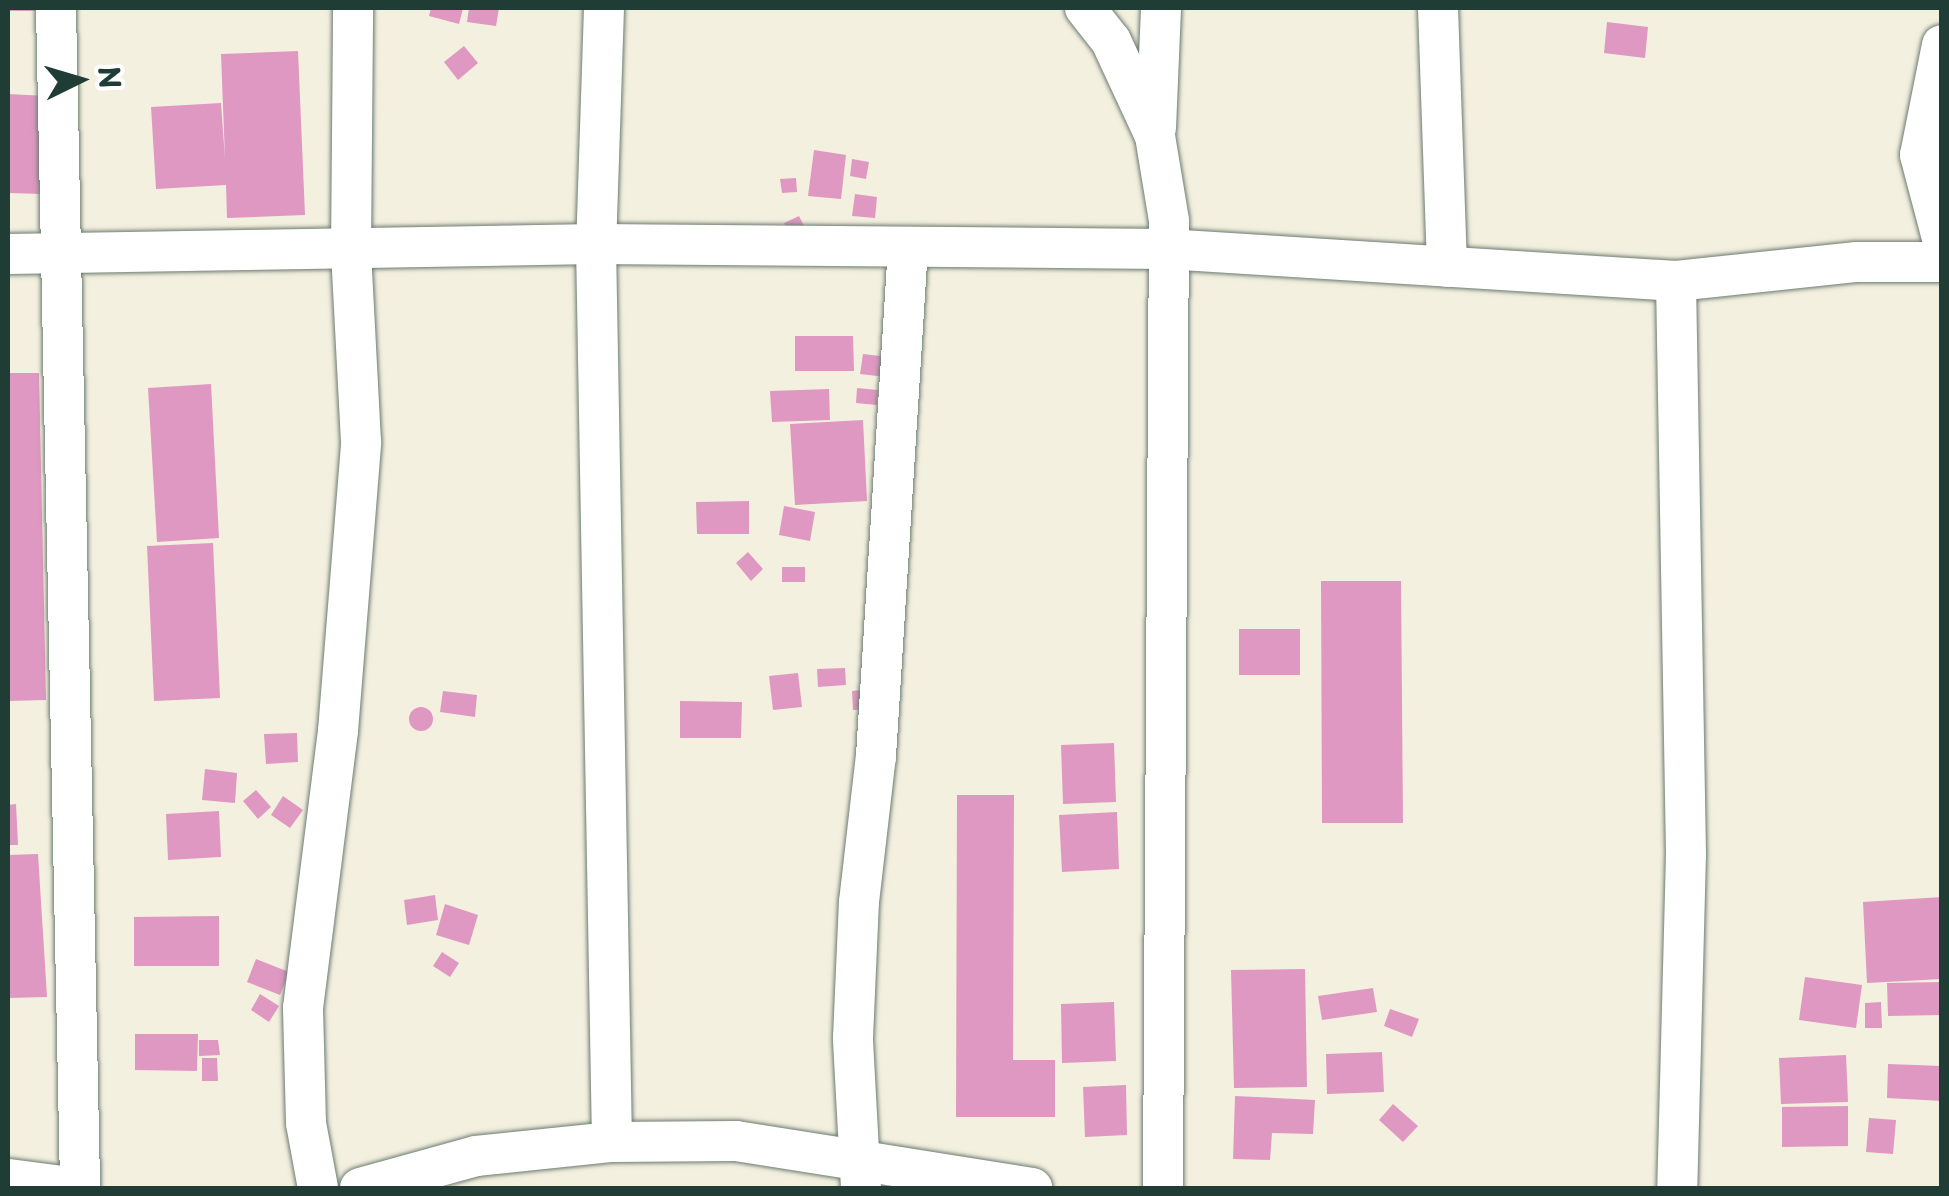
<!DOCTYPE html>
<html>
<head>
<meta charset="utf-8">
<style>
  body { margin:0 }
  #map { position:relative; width:1949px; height:1196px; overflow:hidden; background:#f4f0df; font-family:"Playpen Sans",sans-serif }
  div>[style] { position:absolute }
  .building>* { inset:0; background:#df98c1 }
  .round { border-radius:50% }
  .roads { filter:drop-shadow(0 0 2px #6a7c70) drop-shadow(0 0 2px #6a7c70) }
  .street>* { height:40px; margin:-20px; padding:0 20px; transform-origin:20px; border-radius:20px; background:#fff }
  span { translate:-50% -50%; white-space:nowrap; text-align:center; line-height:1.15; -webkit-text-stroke:9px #fff; paint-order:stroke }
  .frame { position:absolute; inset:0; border:10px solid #1f3d34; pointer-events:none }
  .north { position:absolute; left:30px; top:30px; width:100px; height:100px; -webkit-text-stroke:8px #fff; paint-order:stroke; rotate:85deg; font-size:28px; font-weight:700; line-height:40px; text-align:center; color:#1f3d34 }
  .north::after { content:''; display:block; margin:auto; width:35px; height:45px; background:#1f3d34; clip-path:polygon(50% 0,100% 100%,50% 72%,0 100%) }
</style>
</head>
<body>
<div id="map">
  <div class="building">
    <i style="clip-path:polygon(8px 8px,49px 8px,48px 11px,8px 11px)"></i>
    <i style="clip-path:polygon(431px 8px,463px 8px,459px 24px,429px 16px)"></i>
    <i style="clip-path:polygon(469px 8px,499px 8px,496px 26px,467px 22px)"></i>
    <i style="clip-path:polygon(1607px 22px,1648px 27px,1645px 58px,1604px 53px)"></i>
    <i style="clip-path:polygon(464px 46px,478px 63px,458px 80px,444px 62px)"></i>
    <i style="clip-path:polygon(298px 51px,305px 215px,227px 218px,226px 185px,156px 189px,151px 107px,221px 103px,225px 159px,221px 54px)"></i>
    <i style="clip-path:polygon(8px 94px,47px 96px,43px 194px,8px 193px)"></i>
    <i style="clip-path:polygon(814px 150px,846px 155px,841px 199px,808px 196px)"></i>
    <i style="clip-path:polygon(852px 159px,869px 162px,866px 179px,850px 176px)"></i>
    <i style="clip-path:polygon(796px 178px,797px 192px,782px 193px,780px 179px)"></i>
    <i style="clip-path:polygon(855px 194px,877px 197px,875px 218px,852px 216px)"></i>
    <i style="clip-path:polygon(799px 216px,806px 230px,790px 237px,784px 223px)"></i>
    <i style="clip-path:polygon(795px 336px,853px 336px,854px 371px,795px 371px)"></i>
    <i style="clip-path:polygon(863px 354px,889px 357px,886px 377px,860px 374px)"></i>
    <i style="clip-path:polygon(8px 373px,39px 373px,46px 700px,8px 701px)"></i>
    <i style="clip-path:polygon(211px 384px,219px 538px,157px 542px,148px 388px)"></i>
    <i style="clip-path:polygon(857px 388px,878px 390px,877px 405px,856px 403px)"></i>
    <i style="clip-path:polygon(829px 389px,830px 420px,772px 422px,770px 391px)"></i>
    <i style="clip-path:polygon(863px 420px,867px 501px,795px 505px,790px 424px)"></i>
    <i style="clip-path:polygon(749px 501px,749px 534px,697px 534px,696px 502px)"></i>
    <i style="clip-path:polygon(784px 506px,815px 512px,810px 541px,779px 535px)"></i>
    <i style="clip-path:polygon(213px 543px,220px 698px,154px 701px,147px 546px)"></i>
    <i style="clip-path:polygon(748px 552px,763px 569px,751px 581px,736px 563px)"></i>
    <i style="clip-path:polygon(782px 567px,805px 567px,805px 582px,782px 582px)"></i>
    <i style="clip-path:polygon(1321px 581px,1401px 581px,1403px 823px,1322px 823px)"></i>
    <i style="clip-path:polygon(1239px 629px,1300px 629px,1300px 675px,1239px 675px)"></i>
    <i style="clip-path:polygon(845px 668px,846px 685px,818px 687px,817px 669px)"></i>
    <i style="clip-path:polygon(798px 673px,802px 707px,773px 710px,769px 676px)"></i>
    <i style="clip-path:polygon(870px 689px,872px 709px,853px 710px,852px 691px)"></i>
    <i style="clip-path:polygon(443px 691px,477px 695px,475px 717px,440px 712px)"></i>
    <i style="clip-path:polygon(680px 701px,742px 702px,741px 738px,680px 738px)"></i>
    <i class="round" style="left:409px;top:707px;width:24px;height:24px"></i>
    <i style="clip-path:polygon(297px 733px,298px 762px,266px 764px,264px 734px)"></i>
    <i style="clip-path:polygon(1114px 743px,1116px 802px,1063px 804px,1061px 745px)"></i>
    <i style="clip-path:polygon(205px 769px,237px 773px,235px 803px,202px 800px)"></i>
    <i style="clip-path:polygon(256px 790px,271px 807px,258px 819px,243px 801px)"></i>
    <i style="clip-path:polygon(957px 795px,1014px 795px,1013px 1060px,1055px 1060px,1055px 1117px,956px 1117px)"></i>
    <i style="clip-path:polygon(283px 796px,303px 810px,290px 828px,271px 815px)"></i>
    <i style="clip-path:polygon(16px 804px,18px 845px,8px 845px,8px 805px)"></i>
    <i style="clip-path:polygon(219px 811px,221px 857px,168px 860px,166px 814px)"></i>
    <i style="clip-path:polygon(1117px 812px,1119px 869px,1062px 872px,1059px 815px)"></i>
    <i style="clip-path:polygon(38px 854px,47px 997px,8px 998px,8px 855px)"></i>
    <i style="clip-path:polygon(435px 895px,438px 920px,407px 925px,404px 900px)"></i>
    <i style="clip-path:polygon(1942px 897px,1942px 979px,1867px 983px,1863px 902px)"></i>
    <i style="clip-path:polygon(445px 904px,478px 915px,469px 945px,436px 935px)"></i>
    <i style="clip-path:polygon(219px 916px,219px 966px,134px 966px,134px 917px)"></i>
    <i style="clip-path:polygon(442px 952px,459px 963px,450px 977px,433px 966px)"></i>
    <i style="clip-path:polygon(256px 959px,289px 972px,280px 995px,247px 982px)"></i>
    <i style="clip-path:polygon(1305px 969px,1307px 1087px,1234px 1088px,1231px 970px)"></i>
    <i style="clip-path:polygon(1805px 977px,1862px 985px,1856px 1028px,1799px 1020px)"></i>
    <i style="clip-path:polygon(1942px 982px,1942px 1015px,1888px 1016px,1887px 983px)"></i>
    <i style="clip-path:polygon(1373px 988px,1377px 1012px,1322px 1020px,1318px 996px)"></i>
    <i style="clip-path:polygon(260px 994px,279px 1006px,269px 1022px,251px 1010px)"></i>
    <i style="clip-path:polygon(1114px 1002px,1116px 1061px,1062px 1063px,1061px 1004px)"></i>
    <i style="clip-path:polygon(1881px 1002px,1882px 1028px,1865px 1028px,1865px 1003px)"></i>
    <i style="clip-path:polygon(1390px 1009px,1419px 1019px,1412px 1037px,1384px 1026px)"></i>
    <i style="clip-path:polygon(135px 1034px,198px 1034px,197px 1071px,135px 1070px)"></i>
    <i style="clip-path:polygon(199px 1040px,218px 1040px,220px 1055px,199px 1056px)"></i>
    <i style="clip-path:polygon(1382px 1052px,1384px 1092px,1327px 1094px,1326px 1054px)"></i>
    <i style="clip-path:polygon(1846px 1055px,1848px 1102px,1781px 1104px,1779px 1058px)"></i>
    <i style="clip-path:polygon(202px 1058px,217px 1058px,218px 1081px,202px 1081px)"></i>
    <i style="clip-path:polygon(1888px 1064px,1942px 1066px,1942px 1101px,1887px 1098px)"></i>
    <i style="clip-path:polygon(1126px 1085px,1127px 1135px,1085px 1137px,1083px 1087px)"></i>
    <i style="clip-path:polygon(1235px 1096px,1315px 1100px,1313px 1134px,1272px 1133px,1270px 1160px,1233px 1159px)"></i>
    <i style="clip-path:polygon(1393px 1104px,1418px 1126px,1403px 1142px,1379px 1120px)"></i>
    <i style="clip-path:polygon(1848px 1106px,1848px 1146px,1782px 1147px,1782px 1107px)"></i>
    <i style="clip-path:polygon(1869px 1118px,1896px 1120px,1893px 1154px,1866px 1152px)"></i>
  </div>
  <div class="roads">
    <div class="street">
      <i style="left:56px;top:8px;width:1180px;rotate:88.83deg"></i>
      <i style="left:604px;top:8px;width:236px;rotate:91.9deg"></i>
      <i style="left:596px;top:244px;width:898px;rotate:88.98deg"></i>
      <i style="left:1085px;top:8px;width:42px;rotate:51.8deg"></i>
      <i style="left:1111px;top:41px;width:105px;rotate:65.1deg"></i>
      <i style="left:1155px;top:136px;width:86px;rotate:80.6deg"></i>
      <i style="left:1169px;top:221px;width:967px;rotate:90.36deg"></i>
      <i style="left:1438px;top:8px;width:259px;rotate:88deg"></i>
      <i style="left:1942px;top:45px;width:112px;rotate:101.3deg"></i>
      <i style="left:1920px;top:155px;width:86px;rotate:75.2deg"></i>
      <i style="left:1156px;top:128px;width:120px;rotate:-87.6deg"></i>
      <i style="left:8px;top:254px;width:588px;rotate:-0.97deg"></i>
      <i style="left:596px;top:244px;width:570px;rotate:0.5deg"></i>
      <i style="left:1166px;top:249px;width:511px;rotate:3.59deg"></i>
      <i style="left:1676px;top:281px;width:182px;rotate:-6deg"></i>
      <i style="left:1857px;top:262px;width:85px"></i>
      <i style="left:1676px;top:281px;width:573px;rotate:89deg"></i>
      <i style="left:1686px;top:854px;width:334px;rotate:91.5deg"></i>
      <i style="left:8px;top:1179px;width:70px;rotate:7.4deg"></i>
      <i style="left:318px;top:1188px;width:66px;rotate:-100.5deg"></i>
      <i style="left:306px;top:1123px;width:115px;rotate:-91.5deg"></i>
      <i style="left:303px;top:1008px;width:279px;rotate:-82.8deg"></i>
      <i style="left:338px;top:731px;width:290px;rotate:-85.4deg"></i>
      <i style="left:361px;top:442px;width:192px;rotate:-93deg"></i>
      <i style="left:351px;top:250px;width:242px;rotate:-89.5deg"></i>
      <i style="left:360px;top:1188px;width:120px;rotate:-15.4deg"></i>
      <i style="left:476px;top:1156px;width:137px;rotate:-5.9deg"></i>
      <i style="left:612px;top:1142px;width:124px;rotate:-0.5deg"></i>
      <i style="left:736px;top:1141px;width:300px;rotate:9deg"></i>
      <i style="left:861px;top:1188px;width:150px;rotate:-93.1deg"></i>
      <i style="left:853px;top:1038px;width:136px;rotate:-87.5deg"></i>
      <i style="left:859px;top:902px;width:147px;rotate:-83.4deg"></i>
      <i style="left:876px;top:756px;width:510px;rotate:-86.4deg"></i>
    </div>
  </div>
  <div class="frame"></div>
  <div class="north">N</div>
</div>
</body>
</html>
